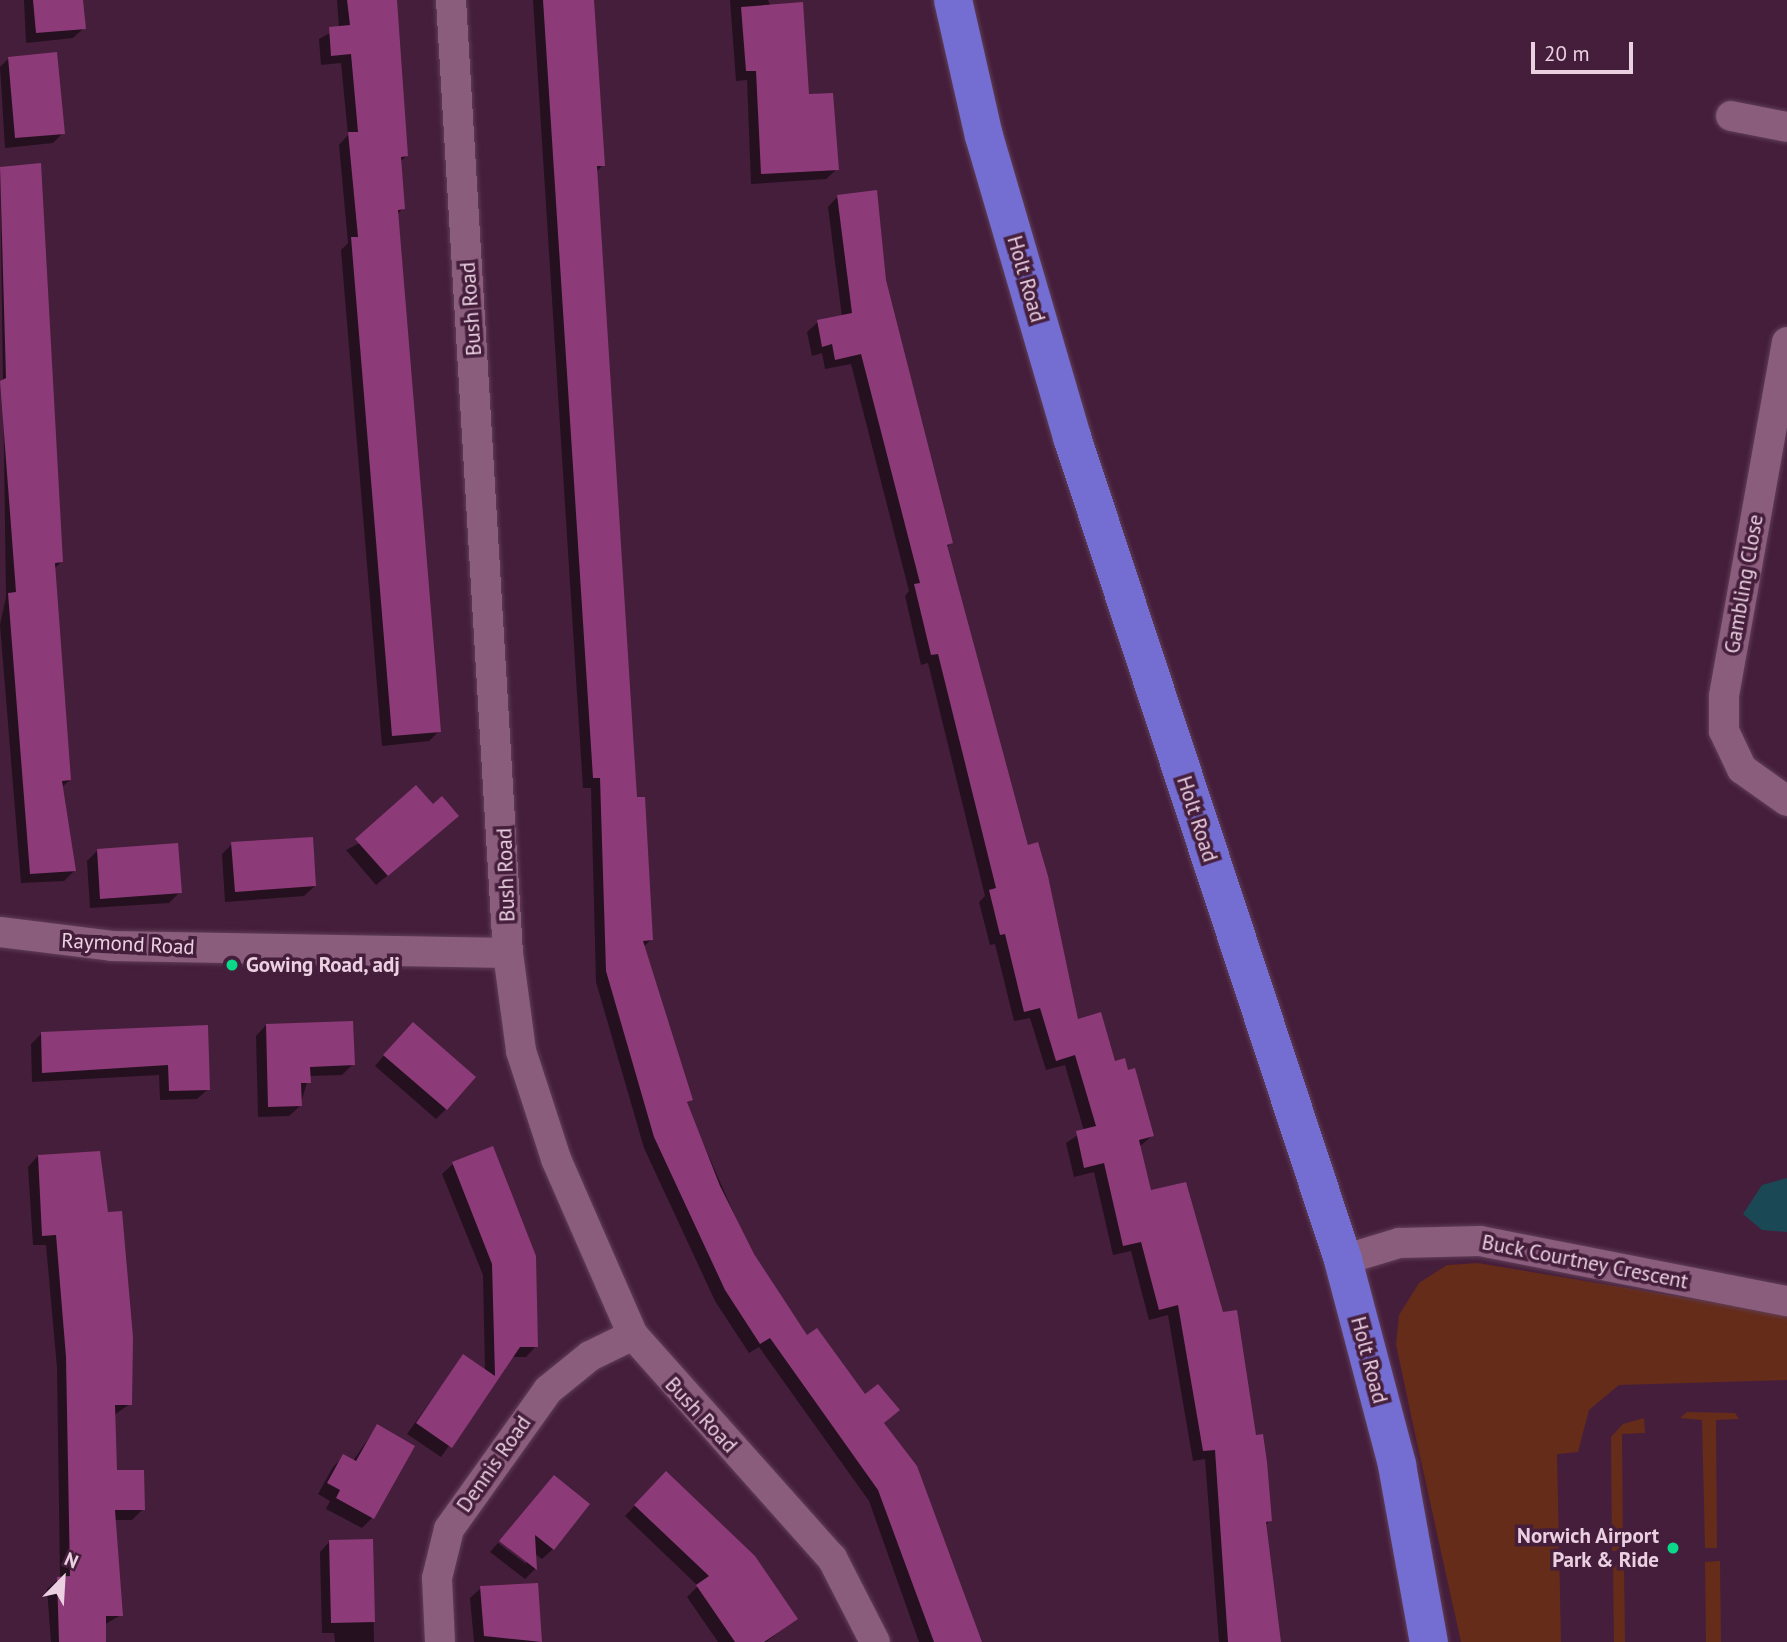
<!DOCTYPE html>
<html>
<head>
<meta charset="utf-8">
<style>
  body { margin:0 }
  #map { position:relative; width:1787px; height:1642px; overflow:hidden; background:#451e3b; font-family:"PT Sans",sans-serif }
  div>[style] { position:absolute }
  .green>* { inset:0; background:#652c1a }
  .water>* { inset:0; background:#1a4955 }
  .shadow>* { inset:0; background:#0007 }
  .building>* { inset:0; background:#8d3a78 }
  .roads { filter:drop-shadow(0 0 2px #603e57) drop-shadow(0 0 2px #603e57) }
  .minor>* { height:30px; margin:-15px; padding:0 15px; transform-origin:15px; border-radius:15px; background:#8a5d7d }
  .trunk>* { height:38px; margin:-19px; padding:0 19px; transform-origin:19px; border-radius:19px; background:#746ed2 }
  .dots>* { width:19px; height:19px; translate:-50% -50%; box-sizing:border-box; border:4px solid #451e3b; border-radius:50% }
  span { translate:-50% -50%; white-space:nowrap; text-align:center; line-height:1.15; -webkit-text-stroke:7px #451e3b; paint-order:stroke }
  .street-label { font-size:21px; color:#ead0e1 }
  .poi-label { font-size:21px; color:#ead0e1; font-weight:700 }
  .left { translate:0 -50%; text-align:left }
  .right { translate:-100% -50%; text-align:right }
  .north { position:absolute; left:28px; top:1544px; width:70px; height:70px; -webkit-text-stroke:5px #451e3b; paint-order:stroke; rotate:24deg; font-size:19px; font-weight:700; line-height:28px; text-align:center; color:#ead0e1 }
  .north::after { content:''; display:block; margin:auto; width:24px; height:32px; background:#ead0e1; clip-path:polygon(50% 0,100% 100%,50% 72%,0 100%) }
  .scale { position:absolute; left:1531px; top:42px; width:102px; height:32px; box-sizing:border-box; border:4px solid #ead0e1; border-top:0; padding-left:9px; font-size:21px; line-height:24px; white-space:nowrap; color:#ead0e1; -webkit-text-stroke:5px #451e3b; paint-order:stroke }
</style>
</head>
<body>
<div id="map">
  <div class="green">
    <i style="clip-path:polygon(1478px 1263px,1787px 1315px,1787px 1380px,1619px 1385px,1589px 1410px,1578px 1452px,1557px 1454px,1561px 1642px,1461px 1642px,1412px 1420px,1396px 1344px,1399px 1315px,1419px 1283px,1447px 1265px)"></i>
    <i style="clip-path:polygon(1687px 1412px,1735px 1413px,1739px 1419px,1716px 1420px,1717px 1548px,1705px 1548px,1702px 1420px,1680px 1418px)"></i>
    <i style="clip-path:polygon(1644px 1418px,1645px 1433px,1622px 1434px,1623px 1551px,1612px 1551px,1611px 1437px,1623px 1424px)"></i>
    <i style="clip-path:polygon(1720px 1561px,1721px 1642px,1706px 1642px,1705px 1562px)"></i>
    <i style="clip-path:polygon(1624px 1563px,1625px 1642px,1614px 1642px,1613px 1564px)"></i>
  </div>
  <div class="water">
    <i style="clip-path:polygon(1787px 1178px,1787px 1232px,1762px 1230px,1743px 1214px,1762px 1185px)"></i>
  </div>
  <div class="shadow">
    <i style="clip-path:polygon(24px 0,81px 0,84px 28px,73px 38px,26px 43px)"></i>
    <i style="clip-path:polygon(337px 0,395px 0,406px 156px,400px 162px,403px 208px,397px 215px,439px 731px,429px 741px,382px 746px,341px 250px,348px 243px,339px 145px,348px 135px,341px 63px,321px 65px,319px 39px,339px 28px)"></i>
    <i style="clip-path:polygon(533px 0,592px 0,603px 165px,596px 172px,635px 799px,651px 940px,643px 947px,691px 1100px,686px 1104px,752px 1255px,806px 1338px,865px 1396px,897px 1410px,883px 1424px,979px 1642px,919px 1642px,869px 1501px,759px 1347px,749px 1353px,715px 1301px,644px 1148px,596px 982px,591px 788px,583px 788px)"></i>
    <i style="clip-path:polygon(730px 0,768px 0,837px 169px,826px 179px,751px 184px,747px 80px,736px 81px)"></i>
    <i style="clip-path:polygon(8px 59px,63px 133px,53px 143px,5px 148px,0 67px)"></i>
    <i style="clip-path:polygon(39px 165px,61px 562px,54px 569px,70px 780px,62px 787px,74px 871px,64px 881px,21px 883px,0 625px,6px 597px,0 169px)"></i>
    <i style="clip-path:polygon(838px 196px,884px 280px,951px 543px,946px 548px,1077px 1021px,1114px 1063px,1152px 1136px,1139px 1147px,1150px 1192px,1270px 1520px,1265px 1526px,1280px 1642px,1219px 1642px,1205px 1459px,1193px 1461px,1168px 1315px,1149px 1320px,1131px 1251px,1113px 1255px,1094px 1172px,1074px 1177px,1066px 1143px,1084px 1131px,1065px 1065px,1046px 1070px,1030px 1018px,1014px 1021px,995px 944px,990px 945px,979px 902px,985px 896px,928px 663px,921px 665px,905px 596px,909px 591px,851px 364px,825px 369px,822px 353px,812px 356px,807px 332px,818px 322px,842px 317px,828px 207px)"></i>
    <i style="clip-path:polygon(432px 806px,446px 826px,376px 885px,346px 850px)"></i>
    <i style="clip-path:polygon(232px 844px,315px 886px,304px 896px,225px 902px,222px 854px)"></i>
    <i style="clip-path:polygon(97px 851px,180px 892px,169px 903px,90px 908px,87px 861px)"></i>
    <i style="clip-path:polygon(266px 1025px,353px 1064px,342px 1075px,309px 1076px,300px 1106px,289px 1116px,258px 1117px,256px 1036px)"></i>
    <i style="clip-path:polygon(206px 1026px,208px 1089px,197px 1099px,160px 1100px,159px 1075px,32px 1082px,31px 1044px,41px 1034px)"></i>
    <i style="clip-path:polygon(402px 1034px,446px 1109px,436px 1119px,375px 1066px)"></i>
    <i style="clip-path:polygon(38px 1156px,130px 1404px,114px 1415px,116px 1472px,143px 1509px,132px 1520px,114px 1520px,121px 1615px,104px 1625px,105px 1642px,51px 1642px,47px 1589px,60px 1578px,57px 1368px,46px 1245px,33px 1245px,28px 1167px)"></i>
    <i style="clip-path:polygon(453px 1164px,536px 1346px,526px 1357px,512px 1357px,441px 1457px,407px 1434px,463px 1356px,485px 1371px,483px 1275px,442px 1174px)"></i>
    <i style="clip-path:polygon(377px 1426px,372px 1518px,362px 1528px,326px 1509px,330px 1501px,318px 1494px,333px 1467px,344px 1456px,353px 1461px)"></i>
    <i style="clip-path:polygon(666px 1473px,795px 1619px,766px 1642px,718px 1642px,687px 1597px,698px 1586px,625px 1516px)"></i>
    <i style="clip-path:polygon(544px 1487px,553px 1549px,542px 1559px,534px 1553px,535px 1569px,525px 1579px,490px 1552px,498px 1543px,526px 1564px)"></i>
    <i style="clip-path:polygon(372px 1540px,374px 1642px,335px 1642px,334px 1633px,322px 1633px,320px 1552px,330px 1541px)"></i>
    <i style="clip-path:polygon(536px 1585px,539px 1642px,474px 1642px,470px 1598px,481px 1588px)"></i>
  </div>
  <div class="building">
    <i style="clip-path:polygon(33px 0,83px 0,86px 29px,36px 33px)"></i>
    <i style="clip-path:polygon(347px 0,397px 0,408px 156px,401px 157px,405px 209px,398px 210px,441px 732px,392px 736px,351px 237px,358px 237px,348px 132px,358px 132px,351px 54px,331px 56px,329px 27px,350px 25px)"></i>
    <i style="clip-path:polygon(543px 0,594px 0,605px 166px,597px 166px,637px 797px,645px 797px,653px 940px,643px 941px,693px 1100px,687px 1102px,720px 1186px,754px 1254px,807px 1335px,817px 1328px,865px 1394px,878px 1384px,900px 1410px,884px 1423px,917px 1466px,982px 1642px,934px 1642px,878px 1490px,770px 1338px,760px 1344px,725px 1290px,654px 1137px,606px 971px,600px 778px,593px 778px)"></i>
    <i style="clip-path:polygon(803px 2px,809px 94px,833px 93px,839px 170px,761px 174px,756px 71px,746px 71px,741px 7px)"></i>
    <i style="clip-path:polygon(57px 52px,65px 134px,15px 138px,8px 57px)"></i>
    <i style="clip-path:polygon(41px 163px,63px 562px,55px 563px,71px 780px,62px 781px,76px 871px,30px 874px,8px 593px,16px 592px,0 381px,6px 378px,0 167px)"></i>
    <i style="clip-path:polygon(877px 190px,886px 280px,953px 543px,947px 545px,1028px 845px,1038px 842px,1048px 876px,1078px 1019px,1101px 1012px,1115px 1061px,1125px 1058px,1128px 1070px,1135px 1068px,1154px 1136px,1139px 1140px,1151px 1190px,1186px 1182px,1223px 1312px,1237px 1310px,1256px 1435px,1263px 1434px,1267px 1462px,1272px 1521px,1266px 1522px,1281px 1642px,1228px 1642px,1215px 1450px,1203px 1451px,1178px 1305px,1159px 1310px,1141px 1242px,1123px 1246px,1104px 1163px,1084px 1168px,1076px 1131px,1096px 1126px,1075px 1055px,1056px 1061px,1040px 1008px,1024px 1012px,1005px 934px,1000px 935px,989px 890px,996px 888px,938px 654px,931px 655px,914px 584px,920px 583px,861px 354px,835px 360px,832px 344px,822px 347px,817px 320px,852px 313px,837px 195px)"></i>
    <i style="clip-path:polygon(416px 785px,433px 804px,442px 796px,459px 816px,388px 876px,355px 839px)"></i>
    <i style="clip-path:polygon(313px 837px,316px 886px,235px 892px,231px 842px)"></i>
    <i style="clip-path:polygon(178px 843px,182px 893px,100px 899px,97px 849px)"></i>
    <i style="clip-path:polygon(353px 1021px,355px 1065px,310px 1067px,311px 1083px,301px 1083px,302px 1106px,268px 1107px,266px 1024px)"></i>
    <i style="clip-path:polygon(413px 1022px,476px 1077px,447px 1110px,383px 1055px)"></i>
    <i style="clip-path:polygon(208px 1025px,210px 1090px,169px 1091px,168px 1065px,42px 1073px,41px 1032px)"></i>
    <i style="clip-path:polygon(493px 1146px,536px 1256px,538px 1347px,520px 1347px,452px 1448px,416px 1423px,463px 1354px,495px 1376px,492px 1264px,452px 1162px)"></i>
    <i style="clip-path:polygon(100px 1151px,108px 1212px,122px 1211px,133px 1337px,132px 1405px,115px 1405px,117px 1470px,144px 1470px,145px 1510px,115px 1510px,123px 1616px,106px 1616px,106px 1642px,59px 1642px,57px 1577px,70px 1576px,66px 1357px,56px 1235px,42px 1236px,38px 1155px)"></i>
    <i style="clip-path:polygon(377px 1424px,415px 1446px,374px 1519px,336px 1498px,340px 1490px,327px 1483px,343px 1454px,356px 1461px)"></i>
    <i style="clip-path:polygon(666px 1471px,755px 1556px,798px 1619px,764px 1642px,735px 1642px,696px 1585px,709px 1576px,634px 1505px)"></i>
    <i style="clip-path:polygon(554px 1475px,590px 1504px,554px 1550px,535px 1535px,537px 1570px,499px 1541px)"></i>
    <i style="clip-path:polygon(373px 1539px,375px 1622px,331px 1623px,329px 1540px)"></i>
    <i style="clip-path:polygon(538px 1583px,542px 1642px,484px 1636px,480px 1586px)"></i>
  </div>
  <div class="roads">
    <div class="minor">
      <i style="left:451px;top:0;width:955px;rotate:86.58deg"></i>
      <i style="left:508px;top:953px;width:99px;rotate:82.4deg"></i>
      <i style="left:521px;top:1051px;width:114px;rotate:72deg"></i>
      <i style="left:556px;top:1159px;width:192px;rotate:66.4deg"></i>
      <i style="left:633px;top:1335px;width:299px;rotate:48.3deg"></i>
      <i style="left:832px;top:1558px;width:94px;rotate:62.9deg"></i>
      <i style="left:1731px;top:116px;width:57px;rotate:11.1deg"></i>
      <i style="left:1787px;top:342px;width:360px;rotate:100.1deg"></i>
      <i style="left:1724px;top:696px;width:35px;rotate:90deg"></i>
      <i style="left:1724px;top:731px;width:42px;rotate:64.7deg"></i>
      <i style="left:1742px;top:769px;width:55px;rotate:35.4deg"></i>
      <i style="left:0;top:932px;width:113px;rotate:7.1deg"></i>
      <i style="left:112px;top:946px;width:396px;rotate:1deg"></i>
      <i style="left:1343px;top:1260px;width:59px;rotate:-16.9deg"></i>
      <i style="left:1399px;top:1243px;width:81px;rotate:-1.4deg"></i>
      <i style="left:1480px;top:1241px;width:313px;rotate:11.1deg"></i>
      <i style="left:440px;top:1642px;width:64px;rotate:-92.7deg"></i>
      <i style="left:437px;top:1578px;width:50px;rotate:-76.2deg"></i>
      <i style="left:449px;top:1529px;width:171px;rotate:-54.5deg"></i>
      <i style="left:548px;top:1390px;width:54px;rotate:-39deg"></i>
      <i style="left:590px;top:1356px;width:48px;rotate:-26deg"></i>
    </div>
    <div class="trunk">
      <i style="left:953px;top:0;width:139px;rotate:77.2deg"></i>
      <i style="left:984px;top:136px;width:314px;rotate:73.7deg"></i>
      <i style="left:1072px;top:437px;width:866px;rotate:71.77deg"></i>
      <i style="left:1343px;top:1260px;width:212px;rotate:75.2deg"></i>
      <i style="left:1397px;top:1465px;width:180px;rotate:79.8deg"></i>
    </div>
  </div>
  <div class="dots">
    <i style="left:232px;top:965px;background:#0bd98a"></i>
    <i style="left:1673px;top:1548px;background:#0bd98a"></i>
  </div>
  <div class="street-label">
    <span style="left:1026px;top:279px;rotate:74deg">Holt Road</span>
    <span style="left:471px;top:309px;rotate:-94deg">Bush Road</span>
    <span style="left:1744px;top:584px;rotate:-80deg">Gambling Close</span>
    <span style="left:1197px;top:819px;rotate:72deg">Holt Road</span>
    <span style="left:506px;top:875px;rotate:-92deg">Bush Road</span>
    <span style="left:128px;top:944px;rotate:3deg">Raymond Road</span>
    <span style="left:1585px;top:1262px;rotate:11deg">Buck Courtney Crescent</span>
    <span style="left:1369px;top:1360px;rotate:75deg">Holt Road</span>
    <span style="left:701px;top:1415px;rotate:47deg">Bush Road</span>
    <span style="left:494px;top:1464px;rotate:-55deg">Dennis Road</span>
  </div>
  <div class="poi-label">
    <span class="left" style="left:246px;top:965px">Gowing Road, adj</span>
    <span class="right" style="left:1659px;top:1548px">Norwich Airport<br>Park &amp; Ride</span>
  </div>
  <div class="north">N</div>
  <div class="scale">20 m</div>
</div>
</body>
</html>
